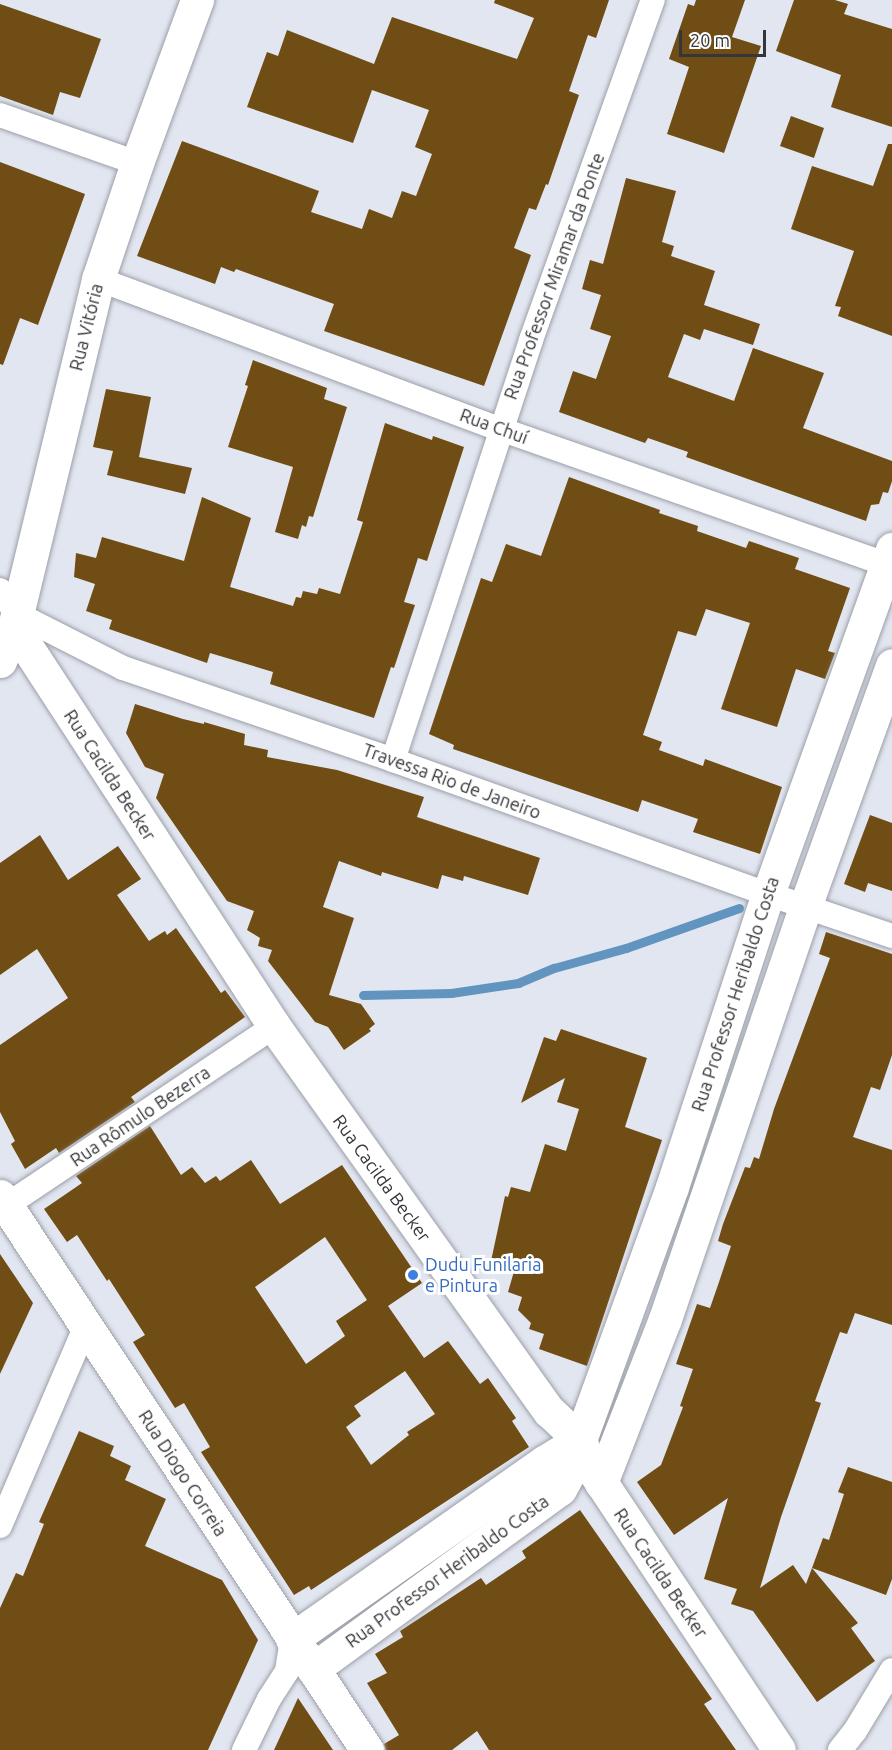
<!DOCTYPE html>
<html>
<head>
<meta charset="utf-8">
<style>
  body { margin:0 }
  #map { position:relative; width:892px; height:1750px; overflow:hidden; background:#e2e6f0; font-family:Ubuntu,sans-serif }
  div>[style] { position:absolute }
  .stream>* { height:9px; margin:-4.5px; padding:0 4.5px; transform-origin:4.5px; border-radius:4.5px; background:#6195c0 }
  .building>* { inset:0; background:#704d14 }
  .roads { filter:drop-shadow(0 0 2px #9b9fa8) drop-shadow(0 0 2px #9b9fa8) }
  .street>* { height:24px; margin:-12px; padding:0 12px; transform-origin:12px; border-radius:12px; background:#fff }
  .secondary>* { height:33px; margin:-16.5px; padding:0 16.5px; transform-origin:16.5px; border-radius:16.5px; background:#fff }
  .primary>* { height:33px; margin:-16.5px; padding:0 16.5px; transform-origin:16.5px; border-radius:16.5px; background:#fff }
  .dots>* { width:16px; height:16px; translate:-50% -50%; box-sizing:border-box; border:3px solid #fff; border-radius:50% }
  span { translate:-50% -50%; white-space:nowrap; text-align:center; line-height:1.15; -webkit-text-stroke:6px #fff; paint-order:stroke }
  .street-label { font-size:18px; color:#343639 }
  .shop-label { font-size:18px; color:#366cbe }
  .left { translate:0 -50%; text-align:left }
  .scale { position:absolute; left:679px; top:30px; width:87px; height:27px; box-sizing:border-box; border:3px solid #343639; border-top:0; padding-left:8px; font-size:18px; line-height:21px; white-space:nowrap; color:#343639; -webkit-text-stroke:4px #fff; paint-order:stroke }
</style>
</head>
<body>
<div id="map">
  <div class="stream">
    <i style="left:363px;top:995px;width:88px;rotate:-1.3deg"></i>
    <i style="left:451px;top:993px;width:68px;rotate:-8.5deg"></i>
    <i style="left:518px;top:983px;width:39px;rotate:-23deg"></i>
    <i style="left:554px;top:968px;width:75px;rotate:-15.5deg"></i>
    <i style="left:626px;top:948px;width:120px;rotate:-19.5deg"></i>
  </div>
  <div class="building">
    <i style="clip-path:polygon(495px 0,609px 0,596px 38px,588px 35px,569px 91px,579px 95px,548px 185px,546px 184px,536px 210px,529px 208px,514px 248px,531px 255px,484px 386px,324px 331px,334px 304px,236px 269px,234px 272px,221px 267px,215px 284px,137px 256px,182px 141px,319px 191px,311px 212px,362px 229px,369px 209px,392px 218px,402px 191px,416px 196px,432px 154px,415px 147px,429px 110px,372px 90px,353px 143px,247px 107px,267px 52px,278px 56px,287px 30px,374px 64px,392px 17px,517px 59px,534px 18px,494px 3px)"></i>
    <i style="clip-path:polygon(696px 0,745px 0,732px 37px,761px 46px,724px 153px,667px 134px,689px 67px,669px 59px,688px 4px,694px 6px)"></i>
    <i style="clip-path:polygon(794px 0,835px 0,848px 4px,844px 14px,892px 29px,892px 127px,831px 107px,841px 75px,776px 51px)"></i>
    <i style="clip-path:polygon(0 4px,101px 39px,80px 98px,60px 92px,53px 115px,0 96px)"></i>
    <i style="clip-path:polygon(791px 116px,824px 128px,814px 158px,780px 146px)"></i>
    <i style="clip-path:polygon(888px 144px,892px 144px,892px 336px,838px 316px,841px 307px,835px 306px,854px 251px,791px 229px,812px 166px,873px 186px)"></i>
    <i style="clip-path:polygon(0 162px,85px 194px,38px 325px,20px 318px,3px 365px,0 364px)"></i>
    <i style="clip-path:polygon(626px 178px,676px 191px,662px 242px,674px 246px,671px 256px,715px 271px,704px 305px,760px 324px,753px 345px,704px 329px,700px 340px,684px 334px,668px 377px,734px 401px,753px 348px,824px 373px,803px 428px,892px 461px,892px 481px,888px 493px,883px 492px,879px 504px,871px 505px,866px 521px,686px 457px,688px 452px,648px 438px,645px 443px,559px 412px,573px 371px,596px 379px,611px 336px,590px 329px,601px 295px,582px 289px,590px 260px,603px 264px)"></i>
    <i style="clip-path:polygon(253px 360px,327px 388px,324px 399px,347px 407px,313px 517px,309px 516px,306px 527px,302px 525px,298px 539px,275px 532px,293px 467px,228px 447px,248px 386px,245px 385px)"></i>
    <i style="clip-path:polygon(106px 389px,151px 397px,139px 457px,192px 468px,185px 494px,107px 475px,113px 451px,93px 447px)"></i>
    <i style="clip-path:polygon(385px 423px,432px 440px,433px 436px,464px 447px,427px 561px,418px 558px,404px 602px,415px 605px,394px 668px,391px 667px,374px 718px,270px 684px,273px 672px,210px 653px,207px 663px,109px 629px,112px 620px,86px 611px,95px 584px,74px 577px,76px 553px,96px 558px,102px 537px,184px 561px,202px 497px,251px 518px,230px 587px,293px 606px,296px 597px,301px 598px,303px 591px,317px 594px,319px 588px,340px 594px,363px 522px,357px 520px)"></i>
    <i style="clip-path:polygon(569px 477px,660px 510px,659px 513px,698px 526px,697px 531px,746px 548px,749px 541px,799px 558px,795px 569px,850px 588px,828px 651px,835px 653px,825px 679px,796px 669px,777px 727px,721px 709px,750px 623px,706px 609px,696px 636px,678px 631px,643px 735px,662px 742px,659px 750px,703px 766px,705px 759px,782px 787px,760px 854px,693px 832px,698px 819px,642px 800px,638px 812px,453px 749px,454px 745px,429px 734px,481px 578px,492px 582px,506px 544px,541px 556px)"></i>
    <i style="clip-path:polygon(135px 704px,183px 719px,204px 724px,204px 722px,245px 734px,244px 745px,268px 750px,267px 757px,337px 770px,424px 797px,417px 817px,540px 858px,528px 895px,464px 876px,463px 881px,442px 875px,438px 889px,382px 872px,381px 876px,339px 861px,323px 907px,354px 918px,329px 995px,361px 1004px,375px 1024px,369px 1029px,371px 1031px,344px 1050px,328px 1027px,315px 1022px,268px 961px,272px 950px,258px 946px,260px 938px,247px 930px,254px 911px,227px 901px,156px 798px,164px 774px,145px 767px,126px 733px)"></i>
    <i style="clip-path:polygon(870px 815px,892px 823px,892px 891px,868px 883px,865px 892px,844px 884px)"></i>
    <i style="clip-path:polygon(40px 835px,68px 880px,118px 846px,141px 879px,117px 895px,149px 941px,165px 931px,167px 935px,176px 928px,221px 993px,225px 990px,245px 1017px,131px 1097px,135px 1102px,59px 1153px,56px 1148px,25px 1169px,11px 1144px,15px 1141px,0 1112px,0 1045px,68px 998px,37px 949px,0 975px,0 863px)"></i>
    <i style="clip-path:polygon(826px 932px,892px 954px,892px 1055px,880px 1090px,871px 1087px,853px 1137px,892px 1150px,892px 1325px,855px 1313px,847px 1334px,840px 1332px,815px 1401px,821px 1403px,781px 1517px,760px 1588px,793px 1565px,806px 1584px,812px 1568px,858px 1623px,851px 1628px,875px 1661px,817px 1702px,753px 1611px,731px 1604px,737px 1589px,704px 1579px,728px 1498px,674px 1535px,637px 1482px,661px 1465px,683px 1407px,680px 1406px,693px 1369px,676px 1364px,697px 1304px,710px 1308px,719px 1282px,731px 1246px,718px 1241px,723px 1224px,745px 1167px,750px 1168px,754px 1157px,759px 1159px,774px 1109px,830px 958px,819px 954px)"></i>
    <i style="clip-path:polygon(561px 1029px,647px 1058px,625px 1127px,662px 1140px,587px 1366px,539px 1349px,544px 1334px,529px 1329px,531px 1323px,518px 1310px,522px 1297px,508px 1292px,515px 1268px,491px 1261px,505px 1196px,508px 1197px,511px 1187px,530px 1192px,545px 1144px,566px 1151px,579px 1109px,557px 1102px,565px 1078px,521px 1103px,544px 1037px,556px 1041px)"></i>
    <i style="clip-path:polygon(evenodd,150px 1126px,181px 1175px,192px 1167px,205px 1183px,216px 1176px,220px 1181px,251px 1160px,280px 1204px,342px 1165px,422px 1283px,388px 1306px,424px 1358px,448px 1341px,480px 1384px,488px 1378px,516px 1418px,512px 1421px,529px 1447px,311px 1590px,309px 1586px,294px 1595px,201px 1452px,210px 1447px,184px 1403px,175px 1408px,133px 1342px,145px 1335px,109px 1279px,107px 1281px,77px 1235px,67px 1242px,44px 1209px,82px 1183px,76px 1176px,150px 1126px,325px 1237px,367px 1300px,336px 1321px,345px 1336px,306px 1364px,255px 1287px,325px 1237px,150px 1126px,405px 1371px,435px 1414px,407px 1432px,409px 1435px,371px 1465px,346px 1427px,361px 1416px,354px 1406px,405px 1371px)"></i>
    <i style="clip-path:polygon(0 1254px,33px 1303px,0 1374px)"></i>
    <i style="clip-path:polygon(79px 1431px,114px 1446px,110px 1456px,131px 1466px,125px 1480px,166px 1499px,145px 1546px,222px 1580px,258px 1640px,208px 1750px,0 1750px,0 1608px,16px 1573px,23px 1576px,44px 1524px,39px 1522px)"></i>
    <i style="clip-path:polygon(848px 1467px,892px 1482px,892px 1579px,886px 1595px,812px 1568px,823px 1538px,829px 1540px,844px 1494px,838px 1492px)"></i>
    <i style="clip-path:polygon(580px 1510px,712px 1699px,704px 1704px,736px 1750px,489px 1750px,477px 1731px,452px 1750px,386px 1750px,384px 1744px,399px 1735px,367px 1683px,387px 1673px,375px 1654px,403px 1637px,400px 1631px,481px 1578px,486px 1585px,526px 1558px,522px 1551px)"></i>
    <i style="clip-path:polygon(298px 1698px,333px 1750px,274px 1750px)"></i>
  </div>
  <div class="roads">
    <div class="street">
      <i style="left:0;top:115px;width:145px;rotate:19.3deg"></i>
      <i style="left:98px;top:279px;width:429px;rotate:20.5deg"></i>
      <i style="left:500px;top:429px;width:415px;rotate:19.3deg"></i>
      <i style="left:0;top:590px;width:29px;rotate:55deg"></i>
      <i style="left:17px;top:614px;width:119px;rotate:27deg"></i>
      <i style="left:123px;top:668px;width:285px;rotate:18.8deg"></i>
      <i style="left:393px;top:760px;width:398px;rotate:19.7deg"></i>
      <i style="left:768px;top:894px;width:131px;rotate:18.7deg"></i>
      <i style="left:393px;top:760px;width:442px;rotate:-71.8deg"></i>
      <i style="left:531px;top:340px;width:361px;rotate:-70.3deg"></i>
      <i style="left:7px;top:1205px;width:321px;rotate:-33.8deg"></i>
      <i style="left:0;top:1526px;width:219px;rotate:-66.8deg"></i>
      <i style="left:244px;top:1750px;width:57px;rotate:-63.9deg"></i>
      <i style="left:269px;top:1699px;width:33px;rotate:-57deg"></i>
      <i style="left:287px;top:1671px;width:32px;rotate:-81deg"></i>
      <i style="left:840px;top:1750px;width:24px;rotate:-52deg"></i>
      <i style="left:855px;top:1731px;width:71px;rotate:-58.8deg"></i>
    </div>
    <div class="secondary">
      <i style="left:292px;top:1639px;width:308px;rotate:-35.1deg"></i>
      <i style="left:544px;top:1462px;width:42px;rotate:-31.4deg"></i>
      <i style="left:313px;top:1669px;width:306px;rotate:-36.1deg"></i>
      <i style="left:560px;top:1489px;width:29px;rotate:-61deg"></i>
      <i style="left:574px;top:1464px;width:25px;rotate:-76deg"></i>
    </div>
    <div class="primary">
      <i style="left:14px;top:627px;width:476px;rotate:56.9deg"></i>
      <i style="left:274px;top:1026px;width:473px;rotate:54.5deg"></i>
      <i style="left:549px;top:1411px;width:42px;rotate:43.1deg"></i>
      <i style="left:580px;top:1440px;width:26px;rotate:69deg"></i>
      <i style="left:589px;top:1464px;width:343px;rotate:56.4deg"></i>
      <i style="left:0;top:661px;width:37px;rotate:-68deg"></i>
      <i style="left:14px;top:627px;width:358px;rotate:-76.4deg"></i>
      <i style="left:98px;top:279px;width:122px;rotate:-71.4deg"></i>
      <i style="left:137px;top:163px;width:174px;rotate:-69.8deg"></i>
      <i style="left:0;top:1196px;width:665px;rotate:56.48deg"></i>
      <i style="left:580px;top:1440px;width:269px;rotate:-70deg"></i>
      <i style="left:672px;top:1187px;width:308px;rotate:-71.9deg"></i>
      <i style="left:768px;top:894px;width:367px;rotate:-70.2deg"></i>
      <i style="left:601px;top:1483px;width:176px;rotate:-68.7deg"></i>
      <i style="left:665px;top:1319px;width:435px;rotate:-71.2deg"></i>
      <i style="left:805px;top:907px;width:257px;rotate:-70.2deg"></i>
    </div>
  </div>
  <div class="dots">
    <i style="left:413px;top:1275px;background:#3f7fe0"></i>
  </div>
  <div class="street-label">
    <span style="left:554px;top:276px;rotate:-70deg">Rua Professor Miramar da Ponte</span>
    <span style="left:86px;top:327px;rotate:-76deg">Rua Vitória</span>
    <span style="left:494px;top:426px;rotate:20deg">Rua Chuí</span>
    <span style="left:110px;top:775px;rotate:57deg">Rua Cacilda Becker</span>
    <span style="left:452px;top:781px;rotate:20deg">Travessa Rio de Janeiro</span>
    <span style="left:735px;top:994px;rotate:-72deg">Rua Professor Heribaldo Costa</span>
    <span style="left:140px;top:1116px;rotate:-34deg">Rua Rômulo Bezerra</span>
    <span style="left:382px;top:1178px;rotate:54deg">Rua Cacilda Becker</span>
    <span style="left:183px;top:1473px;rotate:57deg">Rua Diogo Correia</span>
    <span style="left:447px;top:1571px;rotate:-36deg">Rua Professor Heribaldo Costa</span>
    <span style="left:661px;top:1573px;rotate:56deg">Rua Cacilda Becker</span>
  </div>
  <div class="shop-label">
    <span class="left" style="left:425px;top:1275px">Dudu Funilaria<br>e Pintura</span>
  </div>
  <div class="scale">20 m</div>
</div>
</body>
</html>
